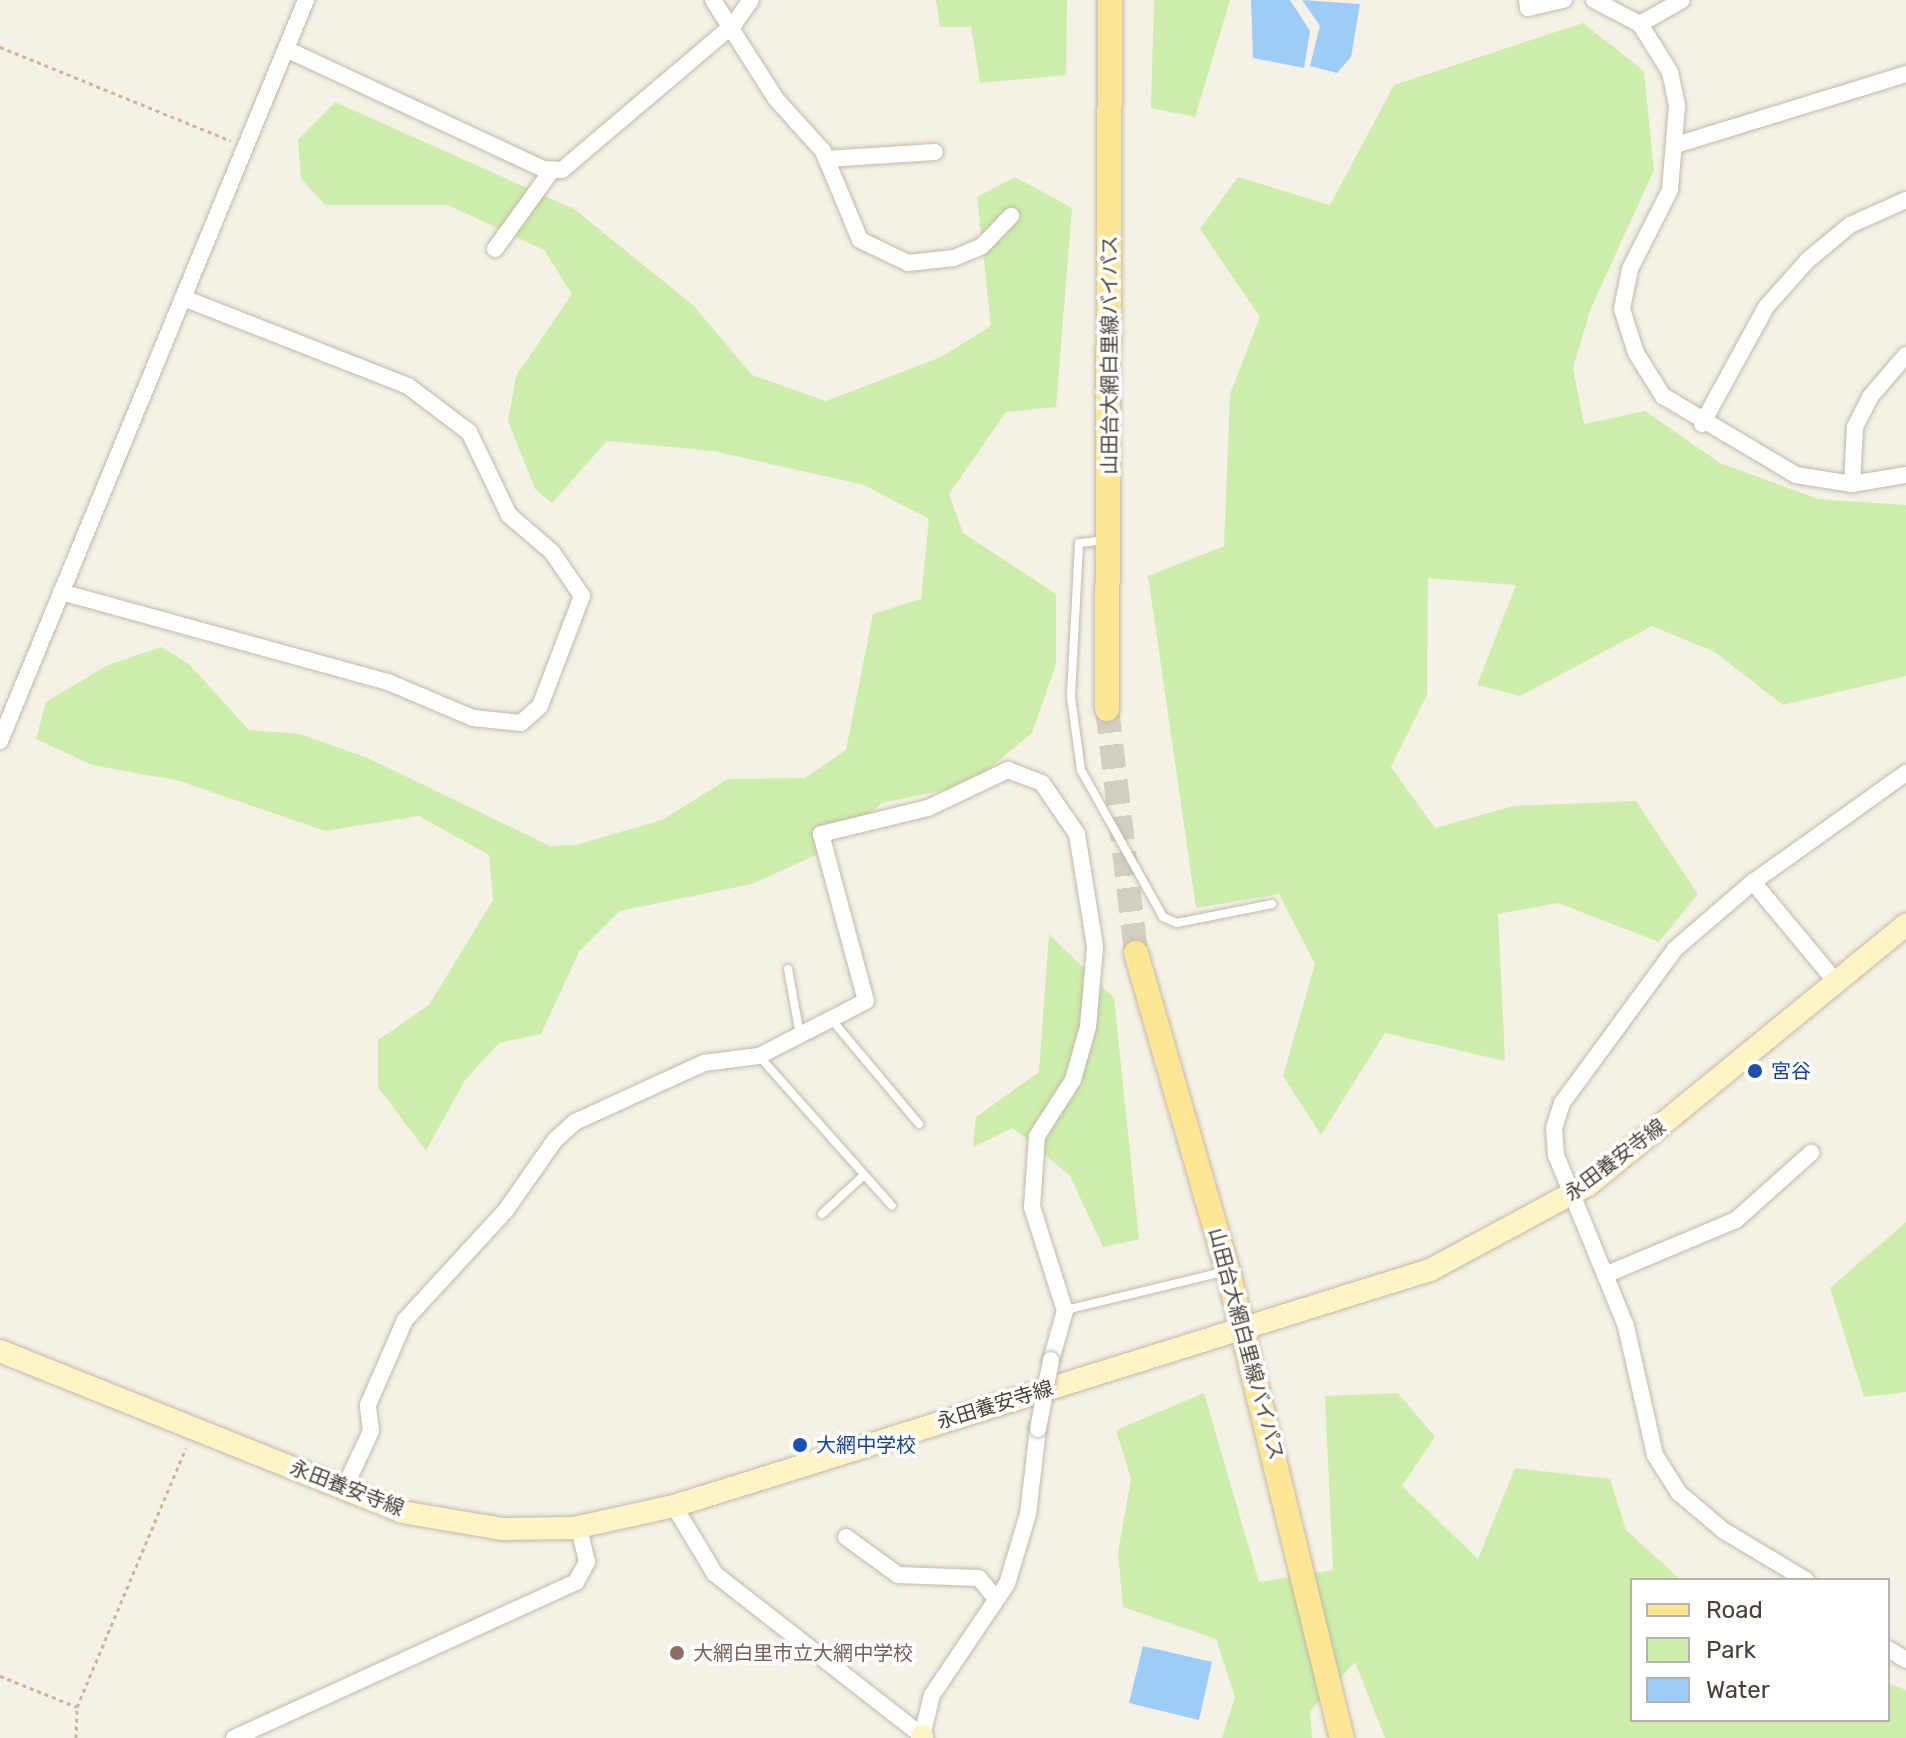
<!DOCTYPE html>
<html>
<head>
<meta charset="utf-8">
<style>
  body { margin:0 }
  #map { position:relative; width:1906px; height:1738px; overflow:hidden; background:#f5f1e6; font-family:Rubik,"Noto Sans JP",sans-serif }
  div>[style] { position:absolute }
  .green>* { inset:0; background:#cea }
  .water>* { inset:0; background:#9bcdf8 }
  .primary-tunnel>* { height:24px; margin-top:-12px; transform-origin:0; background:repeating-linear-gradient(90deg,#d3cec2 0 24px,transparent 0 36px) }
  .path>* { height:3px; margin-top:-1.5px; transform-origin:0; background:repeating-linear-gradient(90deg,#c5b797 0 4px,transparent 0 8px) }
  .roads { filter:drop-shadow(0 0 2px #c1baa7) drop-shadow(0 0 2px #c1baa7) }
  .lane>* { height:8px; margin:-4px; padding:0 4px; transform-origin:4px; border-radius:4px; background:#fff }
  .street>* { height:16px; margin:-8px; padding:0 8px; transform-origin:8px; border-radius:8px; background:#fff }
  .secondary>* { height:22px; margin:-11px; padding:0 11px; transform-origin:11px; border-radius:11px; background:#fff4c6 }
  .primary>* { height:24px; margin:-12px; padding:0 12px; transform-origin:12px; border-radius:12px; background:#ffe695 }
  .bridges { filter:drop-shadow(0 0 2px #c1baa7) drop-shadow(0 0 2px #c1baa7) }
  .street-bridge>* { height:16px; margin:-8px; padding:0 8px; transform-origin:8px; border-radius:8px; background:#fff }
  .dots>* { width:22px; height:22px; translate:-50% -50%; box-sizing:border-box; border:4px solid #fff; border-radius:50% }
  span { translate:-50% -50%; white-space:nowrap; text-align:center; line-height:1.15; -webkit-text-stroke:7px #fff; paint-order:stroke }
  .street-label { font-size:20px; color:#494234 }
  .transit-label { font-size:20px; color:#164399 }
  .left { translate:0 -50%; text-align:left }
  .education-label { font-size:20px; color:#785e54 }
  .legend { position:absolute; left:1630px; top:1578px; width:260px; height:144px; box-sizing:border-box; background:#fff; border:2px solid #b6b3ae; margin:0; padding:10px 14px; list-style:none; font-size:24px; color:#494234 }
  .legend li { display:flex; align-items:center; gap:16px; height:40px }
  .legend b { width:40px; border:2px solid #b6b3ae }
</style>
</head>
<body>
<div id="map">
  <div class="green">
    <i style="clip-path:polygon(936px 0,1067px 0,1066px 75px,980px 83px,971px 27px,940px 27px)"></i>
    <i style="clip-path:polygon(1154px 0,1230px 0,1195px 117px,1151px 108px)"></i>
    <i style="clip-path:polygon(1583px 23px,1644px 71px,1654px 170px,1591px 308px,1573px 368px,1584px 424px,1645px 411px,1720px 463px,1818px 499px,1906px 505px,1906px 676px,1783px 705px,1715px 652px,1652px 626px,1520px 696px,1477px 685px,1516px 585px,1428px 578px,1427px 695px,1391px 767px,1435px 828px,1513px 806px,1636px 801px,1698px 894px,1659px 942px,1558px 903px,1498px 914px,1505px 1061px,1385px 1033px,1321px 1135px,1283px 1076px,1315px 964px,1279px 894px,1196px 908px,1148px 576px,1224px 546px,1230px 394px,1260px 317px,1200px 229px,1238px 177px,1330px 205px,1394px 85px)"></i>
    <i style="clip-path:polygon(335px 102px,574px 209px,693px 305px,752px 375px,826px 401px,941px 357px,991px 326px,977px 197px,1015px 177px,1072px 208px,1056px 407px,1006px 412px,949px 494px,963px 533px,1056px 594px,1056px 664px,1032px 733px,969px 785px,882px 803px,816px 855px,752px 884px,620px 911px,579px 952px,541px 1034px,499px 1043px,465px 1080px,426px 1151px,378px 1087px,378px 1040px,429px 1005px,493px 900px,489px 855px,419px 816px,325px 831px,180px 781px,92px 765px,36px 739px,46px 702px,108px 665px,161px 647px,189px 664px,249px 730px,300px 734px,368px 758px,550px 846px,575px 845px,662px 820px,728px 779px,805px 778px,846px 750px,873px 614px,921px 599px,929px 519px,864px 485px,713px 451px,607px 441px,552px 503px,535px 489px,508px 421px,516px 376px,572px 294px,544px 250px,448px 205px,325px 205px,301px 178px,298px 140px)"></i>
    <i style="clip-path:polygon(1049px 934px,1114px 998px,1139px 1239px,1103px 1247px,1070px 1176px,1013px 1128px,973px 1147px,976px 1117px,1039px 1072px)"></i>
    <i style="clip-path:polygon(1906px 1222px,1906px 1392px,1864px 1397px,1830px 1288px)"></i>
    <i style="clip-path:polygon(1204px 1393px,1259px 1582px,1333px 1570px,1325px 1396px,1398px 1393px,1435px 1437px,1402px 1486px,1478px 1559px,1515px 1468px,1610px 1479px,1626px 1530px,1681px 1580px,1632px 1580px,1632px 1720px,1888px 1720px,1888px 1683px,1906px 1690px,1906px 1738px,1385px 1738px,1355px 1662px,1310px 1711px,1312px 1738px,1222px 1738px,1235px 1697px,1216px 1639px,1123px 1607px,1118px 1552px,1131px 1479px,1116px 1430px)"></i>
  </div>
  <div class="water">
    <i style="clip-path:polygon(1251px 0,1290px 0,1310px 31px,1304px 68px,1253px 58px)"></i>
    <i style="clip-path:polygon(1302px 0,1360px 4px,1351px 57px,1337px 73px,1310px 66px,1320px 26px)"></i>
    <i style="clip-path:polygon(1143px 1646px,1212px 1662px,1199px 1720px,1129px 1703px)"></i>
  </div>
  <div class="primary-tunnel">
    <i style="left:1107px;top:709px;width:246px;rotate:83.2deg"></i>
  </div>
  <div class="path">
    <i style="left:0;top:47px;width:249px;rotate:22.1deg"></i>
    <i style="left:0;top:1676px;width:83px;rotate:21.9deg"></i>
    <i style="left:76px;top:1738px;width:31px;rotate:-88deg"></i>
    <i style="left:77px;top:1707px;width:281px;rotate:-67.2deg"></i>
  </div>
  <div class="roads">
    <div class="lane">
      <i style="left:1105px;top:540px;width:26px;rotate:173deg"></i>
      <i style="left:1079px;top:543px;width:154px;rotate:93deg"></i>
      <i style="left:1071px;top:697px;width:74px;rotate:82.2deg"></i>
      <i style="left:1081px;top:770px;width:168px;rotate:60.8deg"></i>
      <i style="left:1163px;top:917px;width:15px;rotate:23deg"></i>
      <i style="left:1177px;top:923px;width:97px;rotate:-11.3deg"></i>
      <i style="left:788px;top:969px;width:67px;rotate:79.7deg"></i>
      <i style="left:831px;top:1019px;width:137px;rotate:50deg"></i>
      <i style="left:759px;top:1056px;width:200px;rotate:48.4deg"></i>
      <i style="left:822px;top:1214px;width:57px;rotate:-42.9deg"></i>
      <i style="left:1066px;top:1310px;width:162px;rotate:-13.6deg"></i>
    </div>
    <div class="street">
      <i style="left:713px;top:0;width:117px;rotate:57.5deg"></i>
      <i style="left:776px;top:99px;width:70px;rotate:47.9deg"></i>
      <i style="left:823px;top:151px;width:96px;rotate:67.4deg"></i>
      <i style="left:860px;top:240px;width:53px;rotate:25.6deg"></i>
      <i style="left:908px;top:263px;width:46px;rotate:-6.2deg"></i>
      <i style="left:954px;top:258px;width:30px;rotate:-23deg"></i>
      <i style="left:982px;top:246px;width:42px;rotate:-46deg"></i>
      <i style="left:1527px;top:0;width:8px;rotate:83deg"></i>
      <i style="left:1528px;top:8px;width:37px;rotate:-13deg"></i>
      <i style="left:1594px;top:0;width:52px;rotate:27.6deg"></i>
      <i style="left:1640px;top:24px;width:57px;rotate:58deg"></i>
      <i style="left:1670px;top:72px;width:35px;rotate:78deg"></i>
      <i style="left:1677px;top:106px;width:84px;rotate:94.8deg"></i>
      <i style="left:1670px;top:190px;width:89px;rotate:116.9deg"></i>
      <i style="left:1630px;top:269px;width:41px;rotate:101.3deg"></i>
      <i style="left:1622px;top:309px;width:46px;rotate:72.3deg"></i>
      <i style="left:1636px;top:353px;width:51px;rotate:57.9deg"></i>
      <i style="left:1663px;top:396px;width:155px;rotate:30.7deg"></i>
      <i style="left:1796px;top:475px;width:57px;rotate:9.1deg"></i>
      <i style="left:1852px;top:484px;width:55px;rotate:-9.5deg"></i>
      <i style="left:1640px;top:24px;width:48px;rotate:-29.7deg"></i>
      <i style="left:286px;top:49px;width:284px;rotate:25deg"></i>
      <i style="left:543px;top:169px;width:19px;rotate:3deg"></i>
      <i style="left:562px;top:170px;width:226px;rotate:-40.3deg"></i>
      <i style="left:734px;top:24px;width:29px;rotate:-55deg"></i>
      <i style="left:1679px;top:144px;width:238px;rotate:-17.1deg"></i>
      <i style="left:826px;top:159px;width:109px;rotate:-3.7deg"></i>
      <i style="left:495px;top:249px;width:97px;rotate:-54.2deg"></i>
      <i style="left:1702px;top:424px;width:133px;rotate:-61.3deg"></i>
      <i style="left:1766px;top:307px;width:63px;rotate:-48.2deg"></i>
      <i style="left:1808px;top:260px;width:55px;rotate:-39.8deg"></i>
      <i style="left:1850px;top:225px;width:61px;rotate:-24.1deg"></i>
      <i style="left:1852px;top:484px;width:57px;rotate:-87deg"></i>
      <i style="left:1855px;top:427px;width:34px;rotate:-63deg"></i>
      <i style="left:1870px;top:397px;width:55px;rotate:-49.4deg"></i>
      <i style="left:61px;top:592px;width:339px;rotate:15.4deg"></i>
      <i style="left:388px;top:682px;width:92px;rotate:23deg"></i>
      <i style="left:473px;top:718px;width:48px;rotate:5.9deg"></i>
      <i style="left:521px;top:723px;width:25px;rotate:-42deg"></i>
      <i style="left:540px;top:706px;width:118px;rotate:-69.1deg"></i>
      <i style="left:582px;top:596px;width:53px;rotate:-124.3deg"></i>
      <i style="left:552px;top:552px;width:57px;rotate:-139.3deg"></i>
      <i style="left:509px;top:515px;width:92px;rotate:-115.7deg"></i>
      <i style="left:469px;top:432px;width:76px;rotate:-143deg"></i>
      <i style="left:408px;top:386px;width:242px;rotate:-158.6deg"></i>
      <i style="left:0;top:741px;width:802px;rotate:-67.56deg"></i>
      <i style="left:1753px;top:882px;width:131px;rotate:50.3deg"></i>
      <i style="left:1605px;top:1275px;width:142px;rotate:-22.8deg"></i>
      <i style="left:1736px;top:1220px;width:101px;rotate:-41.8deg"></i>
      <i style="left:344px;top:1489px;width:64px;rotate:-65deg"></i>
      <i style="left:371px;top:1431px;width:26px;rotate:-97deg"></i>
      <i style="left:368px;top:1405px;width:93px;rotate:-66.5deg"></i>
      <i style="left:405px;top:1320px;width:149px;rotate:-47.4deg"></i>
      <i style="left:506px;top:1210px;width:85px;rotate:-55deg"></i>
      <i style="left:555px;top:1140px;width:27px;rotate:-42deg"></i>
      <i style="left:575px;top:1122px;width:142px;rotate:-24.6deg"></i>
      <i style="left:704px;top:1063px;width:55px;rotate:-7.3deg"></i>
      <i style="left:759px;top:1056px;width:120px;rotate:-27.2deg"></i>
      <i style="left:866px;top:1001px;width:173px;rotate:-105.1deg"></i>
      <i style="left:821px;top:834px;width:110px;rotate:-13.7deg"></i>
      <i style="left:928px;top:808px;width:89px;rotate:-25.4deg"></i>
      <i style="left:1008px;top:770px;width:36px;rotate:21deg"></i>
      <i style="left:1042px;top:783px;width:62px;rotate:55.5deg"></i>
      <i style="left:1077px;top:834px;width:114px;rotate:80.9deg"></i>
      <i style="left:1095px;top:947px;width:80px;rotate:95deg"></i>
      <i style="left:1088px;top:1027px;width:55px;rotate:105.8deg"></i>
      <i style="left:1073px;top:1080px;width:67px;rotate:122.7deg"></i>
      <i style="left:1037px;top:1136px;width:71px;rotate:94deg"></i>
      <i style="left:1032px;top:1207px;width:109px;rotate:72.4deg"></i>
      <i style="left:1065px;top:1311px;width:51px;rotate:105.9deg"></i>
      <i style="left:674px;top:1506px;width:79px;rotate:58.9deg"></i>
      <i style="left:715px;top:1574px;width:263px;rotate:38deg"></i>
      <i style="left:922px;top:1736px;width:42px;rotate:-76.3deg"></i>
      <i style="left:932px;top:1695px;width:134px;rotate:-56deg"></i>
      <i style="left:1007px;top:1584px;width:73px;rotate:-73.3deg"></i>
      <i style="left:1028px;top:1514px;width:86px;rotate:-83.3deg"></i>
      <i style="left:846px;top:1537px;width:64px;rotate:36.2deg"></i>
      <i style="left:898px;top:1575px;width:81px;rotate:2.1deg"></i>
      <i style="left:979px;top:1578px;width:28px;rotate:51deg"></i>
      <i style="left:1806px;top:1580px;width:96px;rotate:-149.1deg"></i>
      <i style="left:1724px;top:1531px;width:59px;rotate:-139.8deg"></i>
      <i style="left:1679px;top:1493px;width:45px;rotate:-122.3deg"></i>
      <i style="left:1655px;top:1455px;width:132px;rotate:-102.7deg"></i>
      <i style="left:1626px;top:1326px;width:185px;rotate:-112.3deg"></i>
      <i style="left:1556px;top:1155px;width:27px;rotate:-94deg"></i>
      <i style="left:1554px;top:1128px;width:26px;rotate:-72deg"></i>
      <i style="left:1562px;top:1103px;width:191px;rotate:-53.7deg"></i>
      <i style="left:1675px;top:949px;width:103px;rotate:-40.7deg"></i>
      <i style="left:1753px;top:882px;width:188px;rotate:-35.5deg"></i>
      <i style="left:1888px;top:1649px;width:21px;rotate:31deg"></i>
      <i style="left:234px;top:1738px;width:376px;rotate:-24.5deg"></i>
      <i style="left:576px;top:1582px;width:23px;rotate:-61deg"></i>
      <i style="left:587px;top:1562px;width:36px;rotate:-103deg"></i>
    </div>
    <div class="secondary">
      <i style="left:0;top:1351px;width:433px;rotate:21.8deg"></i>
      <i style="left:402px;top:1512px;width:101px;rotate:9.6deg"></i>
      <i style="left:502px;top:1529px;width:72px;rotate:-0.8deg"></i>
      <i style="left:574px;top:1528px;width:102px;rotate:-12.4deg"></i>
      <i style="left:674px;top:1506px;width:792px;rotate:-17.34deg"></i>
      <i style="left:1430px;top:1270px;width:179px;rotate:-28.3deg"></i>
      <i style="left:1588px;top:1185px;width:411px;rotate:-39.3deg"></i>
      <i style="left:922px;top:1738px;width:2px;rotate:-90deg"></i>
    </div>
    <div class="primary">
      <i style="left:1107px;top:709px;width:709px;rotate:-89.76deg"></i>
      <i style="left:1136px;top:953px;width:331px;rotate:73.9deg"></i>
      <i style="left:1228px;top:1271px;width:481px;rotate:76.3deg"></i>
    </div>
  </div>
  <div class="bridges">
    <div class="street-bridge">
      <i style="left:1038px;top:1429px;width:70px;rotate:-79.3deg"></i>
    </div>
  </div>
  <div class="dots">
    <i style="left:1755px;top:1071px;background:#1a4fb4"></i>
    <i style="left:800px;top:1445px;background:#1a4fb4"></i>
    <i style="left:677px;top:1653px;background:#8d6e63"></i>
  </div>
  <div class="street-label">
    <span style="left:1110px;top:355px;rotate:-90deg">山田台大網白里線バイパス</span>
    <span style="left:1615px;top:1160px;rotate:-37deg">永田養安寺線</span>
    <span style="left:1246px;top:1344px;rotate:75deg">山田台大網白里線バイパス</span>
    <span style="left:995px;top:1405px;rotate:-17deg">永田養安寺線</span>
    <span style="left:347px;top:1488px;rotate:21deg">永田養安寺線</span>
  </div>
  <div class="transit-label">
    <span class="left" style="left:1771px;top:1071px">宮谷</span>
    <span class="left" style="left:816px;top:1445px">大網中学校</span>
  </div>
  <div class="education-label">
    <span class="left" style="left:693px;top:1653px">大網白里市立大網中学校</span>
  </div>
  <ul class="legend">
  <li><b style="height:10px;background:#ffe695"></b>Road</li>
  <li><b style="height:22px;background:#cea"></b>Park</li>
  <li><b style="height:22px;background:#9bcdf8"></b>Water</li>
  </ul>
</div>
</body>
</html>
